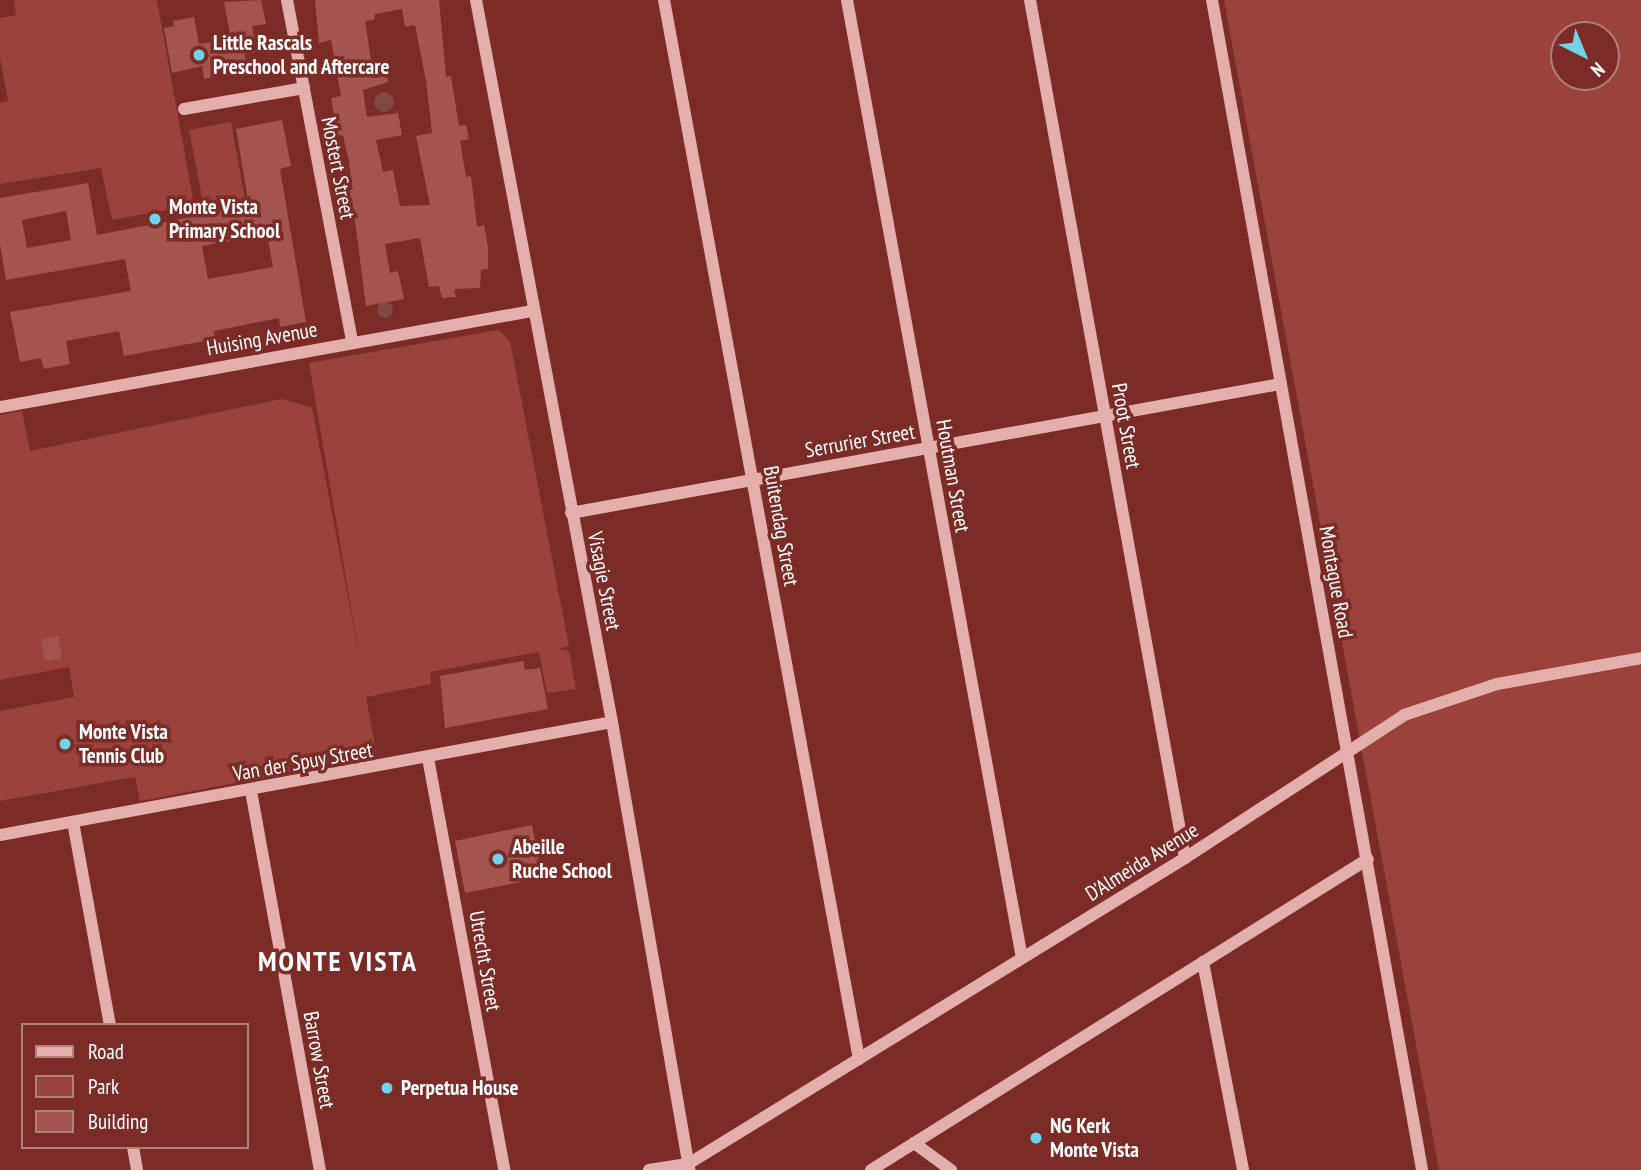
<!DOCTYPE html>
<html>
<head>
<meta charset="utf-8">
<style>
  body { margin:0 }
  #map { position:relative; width:1641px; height:1170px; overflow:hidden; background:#7c2c26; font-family:"PT Sans Narrow",sans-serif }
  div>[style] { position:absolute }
  .green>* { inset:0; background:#9b423d }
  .water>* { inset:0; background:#824843 }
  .round { border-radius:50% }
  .building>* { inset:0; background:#a4544e }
  .minor>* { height:12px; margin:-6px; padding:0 6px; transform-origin:6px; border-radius:6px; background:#e4aeaa }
  .dots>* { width:19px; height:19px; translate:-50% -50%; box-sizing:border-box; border:4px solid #7c2c26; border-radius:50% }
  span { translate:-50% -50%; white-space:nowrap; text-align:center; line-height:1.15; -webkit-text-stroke:7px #7c2c26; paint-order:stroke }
  .poi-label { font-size:21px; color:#fff; font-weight:700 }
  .left { translate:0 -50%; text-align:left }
  .street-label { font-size:21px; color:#fff }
  .district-label { font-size:28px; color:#fff; font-weight:700; letter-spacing:2px }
  .legend { position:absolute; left:21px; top:1023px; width:228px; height:126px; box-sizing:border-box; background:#7c2c26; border:2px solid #b0807d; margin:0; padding:9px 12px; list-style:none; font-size:21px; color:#fff }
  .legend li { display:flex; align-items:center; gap:14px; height:35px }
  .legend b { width:35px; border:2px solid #b0807d }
  .north { position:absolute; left:1550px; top:21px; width:70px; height:70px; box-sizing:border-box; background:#7c2c26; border:2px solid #b0807d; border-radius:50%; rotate:137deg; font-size:19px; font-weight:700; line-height:28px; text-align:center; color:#fff }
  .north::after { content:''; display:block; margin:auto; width:24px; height:32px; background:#70d2ed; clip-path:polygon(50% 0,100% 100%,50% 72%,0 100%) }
</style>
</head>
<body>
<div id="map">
  <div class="green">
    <i style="clip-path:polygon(14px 0,157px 0,194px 205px,112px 220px,101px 168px,0 184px,0 103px,8px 101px,0 58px,0 18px,16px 15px)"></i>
    <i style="clip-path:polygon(evenodd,1224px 0,1641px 0,1641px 1170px,1439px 1170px,1224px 0,1564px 35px,1606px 35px,1606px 77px,1564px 77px,1564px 35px)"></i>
    <i style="clip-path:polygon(231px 122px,246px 205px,205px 213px,189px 130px)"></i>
    <i style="clip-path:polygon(498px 330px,510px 341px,569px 646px,558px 649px,569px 651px,576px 689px,547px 693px,539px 652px,430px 672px,431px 684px,366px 697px,377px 756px,140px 801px,135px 777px,0 801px,0 711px,74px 697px,69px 667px,0 680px,0 415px,22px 411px,30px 451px,282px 399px,312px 408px,360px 660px,309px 363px)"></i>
  </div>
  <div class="water">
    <i class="round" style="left:374px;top:92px;width:20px;height:20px"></i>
    <i class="round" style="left:377px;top:302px;width:16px;height:16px"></i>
  </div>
  <div class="building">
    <i style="clip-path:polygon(261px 0,266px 24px,252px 26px,256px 52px,244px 54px,246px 60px,220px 65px,222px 75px,204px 79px,202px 66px,172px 73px,164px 28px,174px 26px,173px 21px,194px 17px,199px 44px,231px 39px,224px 2px)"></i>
    <i style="clip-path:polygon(evenodd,315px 0,439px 0,446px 77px,451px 76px,459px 126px,466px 125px,469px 139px,460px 141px,466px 177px,471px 176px,477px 227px,484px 225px,488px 247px,488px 269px,481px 270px,480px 288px,454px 289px,456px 297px,442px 298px,439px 286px,429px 287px,420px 238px,385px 244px,390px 273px,398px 271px,404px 299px,366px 306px,352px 198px,345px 200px,342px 188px,352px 186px,349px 162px,343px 135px,338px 136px,331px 98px,341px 96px,331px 40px,319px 43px,315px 0,402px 9px,405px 27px,415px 25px,426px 81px,432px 133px,416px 136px,430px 205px,400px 206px,393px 170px,383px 172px,376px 140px,402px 135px,398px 113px,367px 117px,363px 90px,388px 82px,386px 69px,373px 72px,365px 21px,374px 20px,375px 14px,402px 9px)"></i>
    <i style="clip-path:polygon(evenodd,282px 120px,291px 166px,280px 169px,306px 322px,280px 327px,279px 318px,214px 331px,215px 339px,124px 356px,119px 331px,66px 341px,70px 364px,44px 369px,41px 358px,20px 362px,10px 312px,131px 291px,125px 259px,6px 280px,0 244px,0 198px,88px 183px,97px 235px,249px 206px,236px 129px,282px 120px,66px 211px,71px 240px,27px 248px,22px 220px,66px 211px,282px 120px,267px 234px,273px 267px,208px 279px,202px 246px,267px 234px)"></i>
    <i style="clip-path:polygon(58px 636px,62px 659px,45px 661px,41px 640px)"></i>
    <i style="clip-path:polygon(523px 661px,525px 670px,540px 668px,548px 709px,445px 728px,440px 676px)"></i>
    <i style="clip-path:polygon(532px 825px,542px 878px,465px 893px,455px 841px)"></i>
  </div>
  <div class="minor">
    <i style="left:287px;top:0;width:348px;rotate:79.2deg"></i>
    <i style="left:476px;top:0;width:735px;rotate:79.33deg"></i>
    <i style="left:612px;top:722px;width:455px;rotate:80.2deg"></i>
    <i style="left:664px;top:0;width:1077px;rotate:79.57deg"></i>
    <i style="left:847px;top:0;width:974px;rotate:79.65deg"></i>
    <i style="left:1030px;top:0;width:872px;rotate:79.76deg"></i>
    <i style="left:1212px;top:0;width:1189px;rotate:79.82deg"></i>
    <i style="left:184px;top:109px;width:122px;rotate:-9.9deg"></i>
    <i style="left:0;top:407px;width:541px;rotate:-10.23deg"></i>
    <i style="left:571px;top:513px;width:721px;rotate:-10.31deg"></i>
    <i style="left:428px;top:758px;width:419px;rotate:79.5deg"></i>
    <i style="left:251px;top:791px;width:385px;rotate:79.7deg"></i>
    <i style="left:73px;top:822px;width:206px;rotate:79.7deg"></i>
    <i style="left:0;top:835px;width:622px;rotate:-10.46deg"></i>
    <i style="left:1203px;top:962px;width:212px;rotate:79.1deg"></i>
    <i style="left:914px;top:1143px;width:46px;rotate:36.1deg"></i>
    <i style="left:133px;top:1147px;width:23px;rotate:80deg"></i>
    <i style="left:649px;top:1170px;width:39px;rotate:-9deg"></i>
    <i style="left:688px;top:1164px;width:584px;rotate:-31.62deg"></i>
    <i style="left:1185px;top:858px;width:262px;rotate:-33.1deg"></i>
    <i style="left:1404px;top:715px;width:98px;rotate:-18.4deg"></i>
    <i style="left:1497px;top:684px;width:146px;rotate:-10.2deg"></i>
    <i style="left:871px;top:1170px;width:586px;rotate:-32.04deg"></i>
  </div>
  <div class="dots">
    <i style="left:199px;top:55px;background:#70d2ed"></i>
    <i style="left:155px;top:219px;background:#70d2ed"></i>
    <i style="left:65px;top:744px;background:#70d2ed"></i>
    <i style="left:498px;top:859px;background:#70d2ed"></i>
    <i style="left:387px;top:1088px;background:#70d2ed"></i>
    <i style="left:1036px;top:1138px;background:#70d2ed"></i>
  </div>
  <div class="poi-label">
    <span class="left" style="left:213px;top:55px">Little Rascals<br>Preschool and Aftercare</span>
    <span class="left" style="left:169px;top:219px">Monte Vista<br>Primary School</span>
    <span class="left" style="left:79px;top:744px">Monte Vista<br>Tennis Club</span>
    <span class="left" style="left:512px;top:859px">Abeille<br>Ruche School</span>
    <span class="left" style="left:401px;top:1088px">Perpetua House</span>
    <span class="left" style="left:1050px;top:1138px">NG Kerk<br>Monte Vista</span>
  </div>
  <div class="street-label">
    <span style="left:338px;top:168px;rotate:79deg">Mostert Street</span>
    <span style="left:262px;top:339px;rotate:-10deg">Huising Avenue</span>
    <span style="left:1126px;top:426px;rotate:80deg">Proot Street</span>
    <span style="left:860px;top:441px;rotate:-10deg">Serrurier Street</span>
    <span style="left:953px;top:476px;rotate:80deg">Houtman Street</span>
    <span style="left:781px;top:526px;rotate:80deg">Buitendag Street</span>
    <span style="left:604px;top:581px;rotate:79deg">Visagie Street</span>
    <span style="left:1336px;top:582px;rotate:80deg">Montague Road</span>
    <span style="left:303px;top:762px;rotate:-10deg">Van der Spuy Street</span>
    <span style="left:1142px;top:862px;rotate:-32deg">D'Almeida Avenue</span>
    <span style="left:485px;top:961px;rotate:80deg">Utrecht Street</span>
    <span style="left:319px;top:1060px;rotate:80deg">Barrow Street</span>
  </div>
  <div class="district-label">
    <span style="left:338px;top:961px">MONTE VISTA</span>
  </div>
  <ul class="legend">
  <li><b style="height:9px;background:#e4aeaa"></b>Road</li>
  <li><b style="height:19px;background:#9b423d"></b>Park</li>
  <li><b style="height:19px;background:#a4544e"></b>Building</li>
  </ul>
  <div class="north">N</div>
</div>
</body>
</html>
